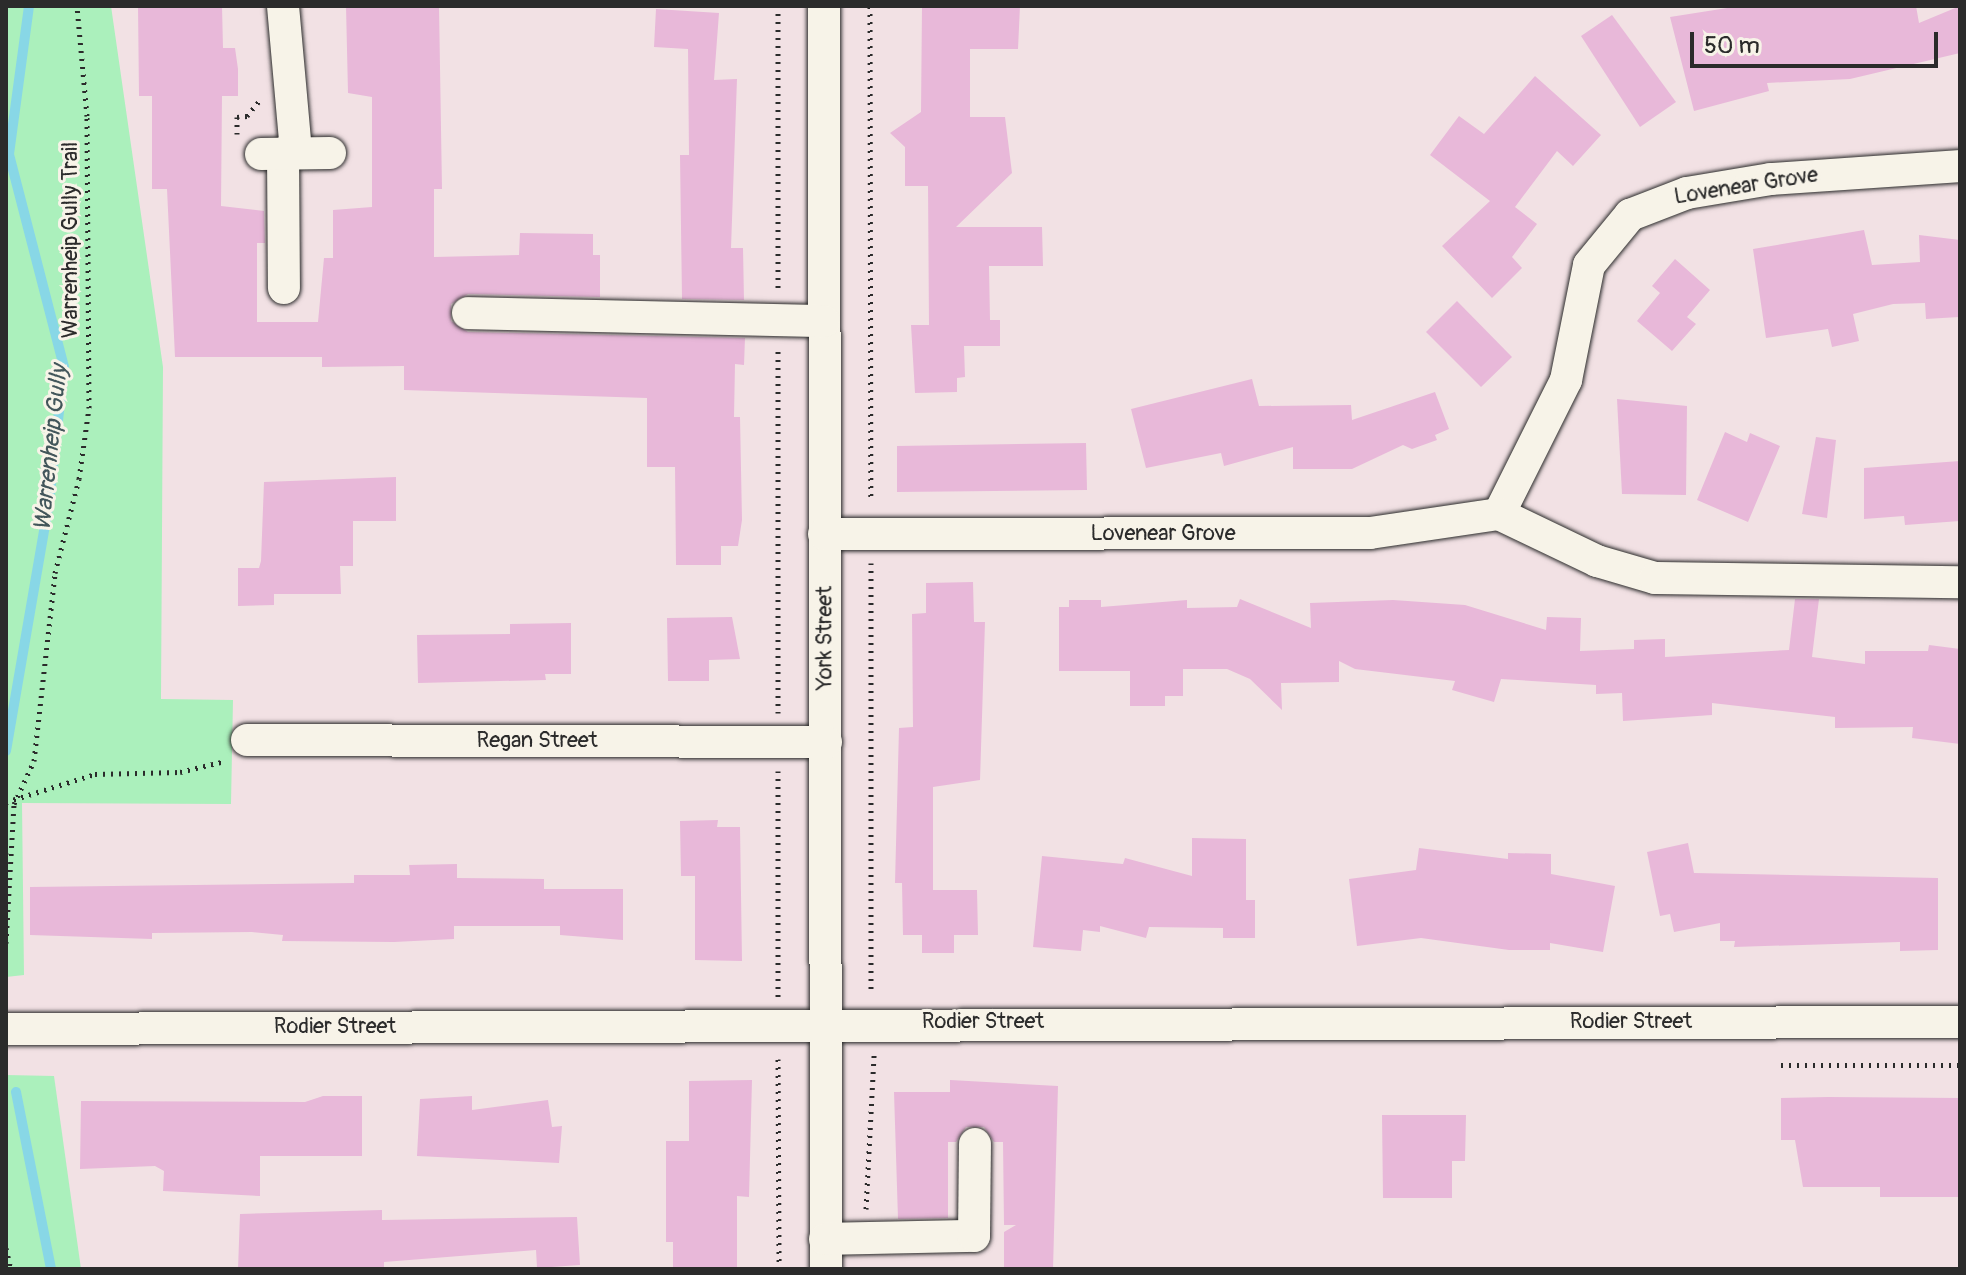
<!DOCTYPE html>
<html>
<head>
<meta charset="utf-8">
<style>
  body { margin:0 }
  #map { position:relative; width:1966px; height:1275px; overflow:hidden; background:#f2e1e4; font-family:Pangolin,sans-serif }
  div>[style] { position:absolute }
  .green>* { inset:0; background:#abf0bc }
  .stream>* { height:10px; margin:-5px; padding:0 5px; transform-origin:5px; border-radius:5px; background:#88d7e6 }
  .building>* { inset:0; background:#e8b8d9 }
  .path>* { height:5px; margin-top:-2.5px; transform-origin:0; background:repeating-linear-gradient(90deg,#2b2b2b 0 2px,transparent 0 8px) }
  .roads { filter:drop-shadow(0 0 2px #2b2b2b) drop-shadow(0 0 2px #2b2b2b) }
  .minor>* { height:32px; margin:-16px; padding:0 16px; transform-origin:16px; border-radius:16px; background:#f7f3e8 }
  span { translate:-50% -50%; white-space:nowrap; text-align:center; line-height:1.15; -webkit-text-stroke:6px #f7f3e8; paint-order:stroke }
  .street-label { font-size:22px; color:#2b2b2b }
  .water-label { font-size:24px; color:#42565a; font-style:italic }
  .frame { position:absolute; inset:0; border:8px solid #2b2b2b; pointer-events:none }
  .scale { position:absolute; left:1690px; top:32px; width:248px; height:36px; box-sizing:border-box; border:4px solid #2b2b2b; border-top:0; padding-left:10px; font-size:24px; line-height:28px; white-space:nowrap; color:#2b2b2b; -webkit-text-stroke:6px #f7f3e8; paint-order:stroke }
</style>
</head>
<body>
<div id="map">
  <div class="green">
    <i style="clip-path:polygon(6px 6px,111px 6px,163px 367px,161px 699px,233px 700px,231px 804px,22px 803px,24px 975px,6px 977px)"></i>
    <i style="clip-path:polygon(6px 1075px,54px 1076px,81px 1269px,6px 1269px)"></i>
  </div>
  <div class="stream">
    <i style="left:6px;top:751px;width:253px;rotate:-80.2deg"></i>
    <i style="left:49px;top:502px;width:136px;rotate:-83.7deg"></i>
    <i style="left:64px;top:367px;width:220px;rotate:-104.5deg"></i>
    <i style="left:9px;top:154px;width:149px;rotate:-82.3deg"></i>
    <i style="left:16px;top:1092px;width:180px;rotate:78.8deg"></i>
  </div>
  <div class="building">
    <i style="clip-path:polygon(138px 6px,222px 6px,223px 48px,235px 48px,238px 69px,238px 96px,222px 96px,221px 206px,264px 211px,265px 243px,257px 243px,257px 322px,318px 322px,324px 258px,333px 258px,333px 210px,372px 207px,372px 97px,348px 93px,346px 6px,439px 6px,442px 189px,434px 189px,434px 257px,519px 255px,520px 233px,593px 234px,593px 255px,600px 255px,600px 297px,468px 294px,451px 304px,451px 321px,468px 332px,745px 338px,744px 365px,735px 364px,734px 417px,740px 417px,742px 520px,738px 546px,721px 546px,721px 565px,676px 565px,675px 467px,647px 467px,647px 398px,404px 390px,404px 366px,322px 367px,322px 357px,175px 357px,167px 189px,152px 189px,152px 96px,139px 96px)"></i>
    <i style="clip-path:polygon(922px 6px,1020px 6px,1018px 49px,970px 49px,970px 117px,1005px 117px,1012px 173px,956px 227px,1042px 227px,1043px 266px,989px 266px,990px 320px,1000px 320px,1000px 346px,964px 346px,965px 377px,957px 378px,957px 392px,915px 393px,911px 325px,929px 325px,928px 186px,905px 186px,905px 147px,890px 133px,921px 112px)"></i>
    <i style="clip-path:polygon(1740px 6px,1916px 6px,1919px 23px,1960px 6px,1960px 53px,1850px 79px,1767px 83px,1769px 91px,1694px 111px,1670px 17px)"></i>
    <i style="clip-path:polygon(656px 9px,719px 13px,714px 80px,737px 79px,731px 248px,743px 248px,744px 300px,682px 299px,680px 155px,689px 155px,688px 49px,654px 47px)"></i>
    <i style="clip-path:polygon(1612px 15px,1676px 102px,1640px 127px,1581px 36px)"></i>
    <i style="clip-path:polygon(1535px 76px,1601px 135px,1573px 166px,1557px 151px,1515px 207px,1537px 224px,1512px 257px,1522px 268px,1492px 298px,1442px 246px,1490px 201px,1430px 155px,1459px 116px,1484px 134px)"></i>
    <i style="clip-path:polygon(1864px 230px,1872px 265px,1920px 262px,1919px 235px,1960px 240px,1959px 317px,1926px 319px,1925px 303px,1893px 304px,1853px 314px,1859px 341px,1832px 347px,1828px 329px,1766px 338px,1753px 249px)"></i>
    <i style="clip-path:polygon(1675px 259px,1710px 290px,1687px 317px,1696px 324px,1672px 351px,1637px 321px,1660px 293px,1652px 286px)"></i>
    <i style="clip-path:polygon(1457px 301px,1512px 357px,1481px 387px,1426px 332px)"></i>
    <i style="clip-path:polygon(1252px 379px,1259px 406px,1351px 405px,1352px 420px,1435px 392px,1449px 429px,1435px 435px,1437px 440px,1412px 449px,1403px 445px,1352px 469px,1293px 469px,1293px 447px,1224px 466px,1221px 453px,1146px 468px,1131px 409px)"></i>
    <i style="clip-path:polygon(1617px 399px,1687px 406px,1686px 495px,1622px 494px)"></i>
    <i style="clip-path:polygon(1725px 432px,1747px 442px,1750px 433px,1780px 446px,1748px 522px,1697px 500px)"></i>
    <i style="clip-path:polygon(1816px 437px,1836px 440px,1827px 518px,1802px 514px)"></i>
    <i style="clip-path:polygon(1086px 443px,1087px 490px,897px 492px,897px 446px)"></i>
    <i style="clip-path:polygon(1960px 461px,1960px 521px,1905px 525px,1904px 516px,1864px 519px,1864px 468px)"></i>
    <i style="clip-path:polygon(396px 477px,396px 521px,353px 521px,353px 566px,340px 566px,341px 594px,274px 594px,274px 605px,238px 606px,238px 568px,259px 568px,261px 561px,264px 482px)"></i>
    <i style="clip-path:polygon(973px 582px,974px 622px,985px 622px,980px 780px,933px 787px,933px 890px,977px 890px,978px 935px,954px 935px,954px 953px,922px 953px,922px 935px,903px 935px,902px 883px,895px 883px,899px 728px,913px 727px,912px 614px,926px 613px,926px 583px)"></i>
    <i style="clip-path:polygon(1240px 599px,1311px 628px,1310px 603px,1393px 600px,1465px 605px,1546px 630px,1547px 617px,1581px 618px,1580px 651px,1634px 649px,1634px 640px,1665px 639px,1665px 657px,1789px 650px,1795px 599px,1819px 599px,1812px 657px,1865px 664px,1865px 651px,1928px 651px,1929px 645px,1960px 649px,1960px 744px,1912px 738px,1913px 727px,1835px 728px,1835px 717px,1712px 703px,1712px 715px,1623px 721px,1622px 693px,1596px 694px,1596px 685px,1501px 679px,1494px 702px,1452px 690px,1455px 681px,1355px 669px,1339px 661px,1339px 682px,1281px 683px,1282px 710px,1250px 679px,1227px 669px,1183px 669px,1183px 696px,1165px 696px,1165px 706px,1130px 706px,1130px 671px,1059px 671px,1059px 607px,1069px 607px,1069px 600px,1101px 600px,1101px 607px,1187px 600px,1187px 608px,1237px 607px)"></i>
    <i style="clip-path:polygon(732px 617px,740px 659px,709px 660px,709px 681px,668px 681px,667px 618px)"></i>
    <i style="clip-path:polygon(571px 623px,571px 674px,545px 674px,546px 680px,418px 683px,417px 635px,510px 634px,510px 624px)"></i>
    <i style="clip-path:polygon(718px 820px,717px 827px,740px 827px,742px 961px,695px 960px,695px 876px,681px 876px,680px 821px)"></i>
    <i style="clip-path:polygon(1192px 838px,1246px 839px,1246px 900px,1255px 900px,1255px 938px,1223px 938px,1223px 928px,1149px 927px,1146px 938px,1100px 926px,1100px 932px,1083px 930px,1081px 951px,1033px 947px,1042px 856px,1123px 864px,1125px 858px,1192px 876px)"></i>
    <i style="clip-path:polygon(1688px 843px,1694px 873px,1938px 878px,1938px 950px,1900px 951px,1900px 942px,1734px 947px,1735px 941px,1720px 941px,1720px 923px,1674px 932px,1670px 914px,1660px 916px,1647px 852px)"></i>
    <i style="clip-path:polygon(1419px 848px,1508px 859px,1508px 853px,1551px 854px,1551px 874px,1615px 886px,1603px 952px,1550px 943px,1550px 950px,1509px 950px,1421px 938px,1357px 946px,1349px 879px,1416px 870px)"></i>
    <i style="clip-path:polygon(457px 864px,457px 878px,544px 879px,544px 889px,623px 889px,623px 940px,560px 935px,560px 926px,454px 926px,454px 939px,394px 942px,282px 941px,283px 935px,252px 932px,152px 933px,152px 939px,30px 935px,30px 887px,354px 883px,354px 875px,410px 875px,409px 865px)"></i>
    <i style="clip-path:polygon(752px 1080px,749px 1197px,737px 1196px,737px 1268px,673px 1267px,673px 1242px,666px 1242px,666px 1141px,689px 1141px,689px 1081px)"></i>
    <i style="clip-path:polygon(950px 1080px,1058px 1086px,1053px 1269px,1004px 1269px,1004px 1232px,1016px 1225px,1004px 1225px,1003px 1142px,994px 1142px,984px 1127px,966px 1127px,956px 1142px,948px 1142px,948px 1218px,898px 1219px,894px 1092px,950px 1092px)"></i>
    <i style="clip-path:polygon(323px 1096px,362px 1096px,362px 1156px,260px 1156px,260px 1196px,163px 1191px,164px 1171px,155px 1166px,80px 1169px,81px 1101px,305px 1102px)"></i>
    <i style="clip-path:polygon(472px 1096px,472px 1110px,548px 1100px,552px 1127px,562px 1126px,559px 1163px,417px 1156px,420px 1099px)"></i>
    <i style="clip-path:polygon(1828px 1097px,1960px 1098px,1960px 1197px,1880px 1197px,1880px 1187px,1803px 1187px,1795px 1140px,1781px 1140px,1781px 1098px)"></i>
    <i style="clip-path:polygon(1382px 1115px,1466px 1115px,1465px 1161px,1452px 1161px,1452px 1198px,1383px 1198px)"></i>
    <i style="clip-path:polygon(382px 1210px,382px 1220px,577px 1217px,580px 1265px,537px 1268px,536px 1250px,384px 1262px,384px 1269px,238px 1269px,240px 1214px)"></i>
  </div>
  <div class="path">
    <i style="left:778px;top:6px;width:283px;rotate:90deg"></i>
    <i style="left:870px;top:6px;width:495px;rotate:89.9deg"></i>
    <i style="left:237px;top:134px;width:17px;rotate:-90deg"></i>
    <i style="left:237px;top:117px;width:10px;rotate:-6deg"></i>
    <i style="left:247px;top:116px;width:19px;rotate:-51deg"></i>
    <i style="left:871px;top:563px;width:430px;rotate:90deg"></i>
    <i style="left:778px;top:713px;width:362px;rotate:-90deg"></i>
    <i style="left:778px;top:771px;width:226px;rotate:90deg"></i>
    <i style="left:6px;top:802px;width:93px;rotate:-17.5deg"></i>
    <i style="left:95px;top:774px;width:85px;rotate:-1.3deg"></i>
    <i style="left:180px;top:772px;width:46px;rotate:-13.7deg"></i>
    <i style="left:6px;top:943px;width:139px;rotate:-86.7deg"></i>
    <i style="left:14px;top:804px;width:47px;rotate:-65.1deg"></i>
    <i style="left:34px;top:761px;width:189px;rotate:-83.6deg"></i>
    <i style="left:55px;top:573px;width:97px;rotate:-75.7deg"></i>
    <i style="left:79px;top:479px;width:72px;rotate:-82deg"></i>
    <i style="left:89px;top:408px;width:292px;rotate:-90.4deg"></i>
    <i style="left:87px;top:116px;width:110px;rotate:-95.2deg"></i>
    <i style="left:778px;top:1059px;width:210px;rotate:89.7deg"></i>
    <i style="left:1781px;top:1065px;width:179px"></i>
    <i style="left:866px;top:1209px;width:154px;rotate:-87deg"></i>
    <i style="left:6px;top:1248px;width:22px;rotate:77deg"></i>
  </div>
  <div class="roads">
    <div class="minor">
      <i style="left:283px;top:6px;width:148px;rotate:84.9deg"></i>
      <i style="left:824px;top:6px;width:1263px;rotate:89.91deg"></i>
      <i style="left:283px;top:153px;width:135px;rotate:89.6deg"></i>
      <i style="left:261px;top:154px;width:69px;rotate:-0.8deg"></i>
      <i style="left:468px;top:313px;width:356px;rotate:1.3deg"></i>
      <i style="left:1499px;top:514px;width:150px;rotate:-63.4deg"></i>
      <i style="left:1566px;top:380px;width:117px;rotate:-78.7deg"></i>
      <i style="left:1589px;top:265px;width:65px;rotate:-50.6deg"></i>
      <i style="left:1630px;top:215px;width:61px;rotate:-21.1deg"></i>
      <i style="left:1687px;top:193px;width:85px;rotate:-9.5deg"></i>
      <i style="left:1771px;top:179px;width:189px;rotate:-3.9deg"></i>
      <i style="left:824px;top:534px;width:546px;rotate:-0.1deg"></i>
      <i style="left:1370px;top:533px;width:130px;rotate:-8.4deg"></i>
      <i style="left:1499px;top:514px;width:109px;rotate:25.6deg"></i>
      <i style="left:1597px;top:561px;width:60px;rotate:16.3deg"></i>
      <i style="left:1655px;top:578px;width:305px;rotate:0.8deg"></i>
      <i style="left:247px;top:740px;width:579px;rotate:0.2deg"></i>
      <i style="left:6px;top:1029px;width:1954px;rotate:-0.21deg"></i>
      <i style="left:825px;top:1239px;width:149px;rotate:-1.2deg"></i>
      <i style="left:974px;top:1236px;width:92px;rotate:-89.4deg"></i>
    </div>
  </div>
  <div class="street-label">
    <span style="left:1746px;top:186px;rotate:-9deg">Lovenear Grove</span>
    <span style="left:71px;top:240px;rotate:-90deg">Warrenheip Gully Trail</span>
    <span style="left:1163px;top:534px">Lovenear Grove</span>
    <span style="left:825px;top:638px;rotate:-90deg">York Street</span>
    <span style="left:537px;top:741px">Regan Street</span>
    <span style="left:983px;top:1022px">Rodier Street</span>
    <span style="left:1631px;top:1022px">Rodier Street</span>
    <span style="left:335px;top:1027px">Rodier Street</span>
  </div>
  <div class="water-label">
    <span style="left:51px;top:448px;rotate:-84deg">Warrenheip Gully</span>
  </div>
  <div class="frame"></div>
  <div class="scale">50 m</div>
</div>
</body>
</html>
